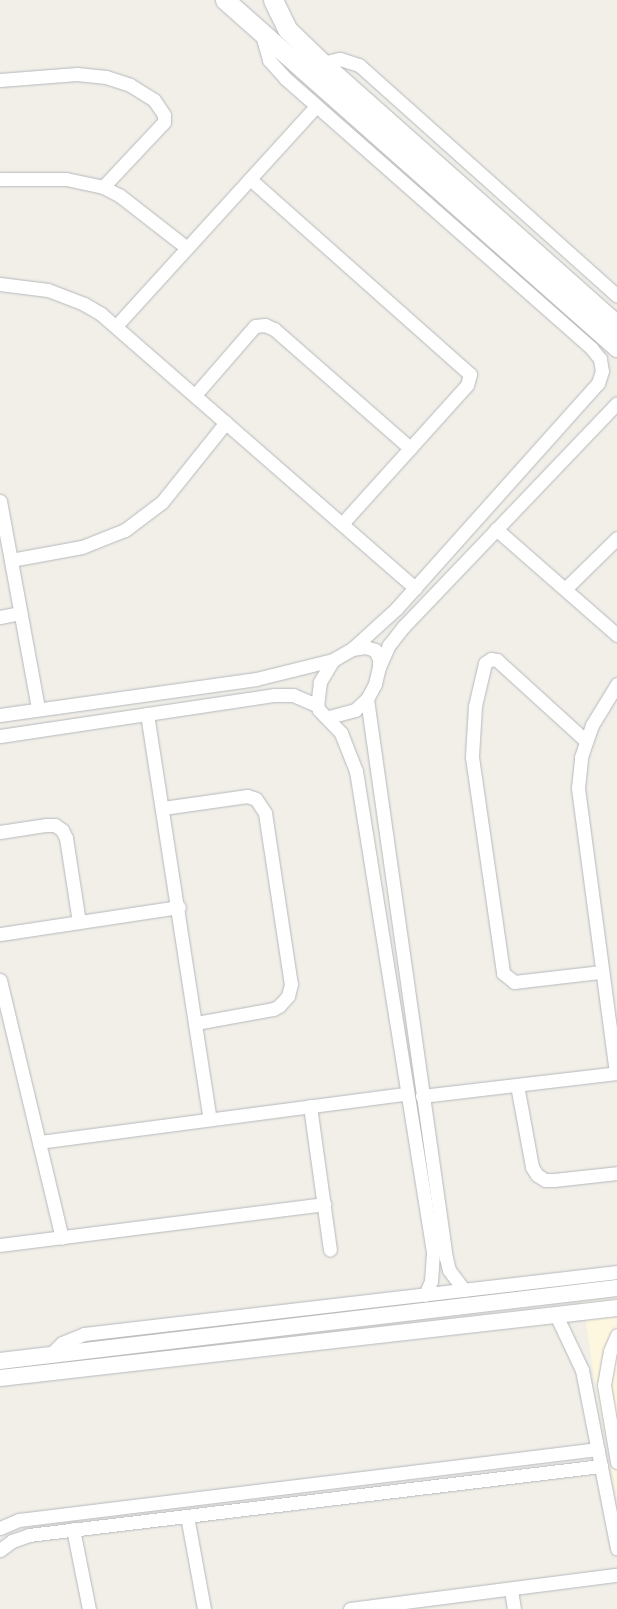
<!DOCTYPE html>
<html>
<head>
<meta charset="utf-8">
<style>
  body { margin:0 }
  #map { position:relative; width:617px; height:1609px; overflow:hidden; background:#f1efe8; font-family:"Nunito Sans",sans-serif }
  div>[style] { position:absolute }
  .commercial>* { inset:0; background:#fef7e0 }
  .roads { filter:drop-shadow(0 0 1px #b5b8bc) drop-shadow(0 0 1px #b5b8bc) }
  .minor>* { height:13px; margin:-6.5px; padding:0 6.5px; transform-origin:6.5px; border-radius:6.5px; background:#fff }
  .tertiary>* { height:16px; margin:-8px; padding:0 8px; transform-origin:8px; border-radius:8px; background:#fff }
  .secondary>* { height:19px; margin:-9.5px; padding:0 9.5px; transform-origin:9.5px; border-radius:9.5px; background:#fff }
  span { translate:-50% -50%; white-space:nowrap; text-align:center; line-height:1.15; -webkit-text-stroke:3px #fff; paint-order:stroke }
</style>
</head>
<body>
<div id="map">
  <div class="commercial">
    <i style="clip-path:polygon(617px 1298px,617px 1498px,593px 1370px,583px 1302px)"></i>
  </div>
  <div class="roads">
    <div class="minor">
      <i style="left:262px;top:35px;width:26px;rotate:74deg"></i>
      <i style="left:269px;top:60px;width:24px;rotate:48deg"></i>
      <i style="left:285px;top:78px;width:409px;rotate:41.4deg"></i>
      <i style="left:592px;top:349px;width:13px;rotate:51deg"></i>
      <i style="left:600px;top:359px;width:12px;rotate:81deg"></i>
      <i style="left:602px;top:371px;width:13px;rotate:108deg"></i>
      <i style="left:598px;top:383px;width:302px;rotate:131.8deg"></i>
      <i style="left:397px;top:608px;width:61px;rotate:137.7deg"></i>
      <i style="left:322px;top:63px;width:18px;rotate:-13deg"></i>
      <i style="left:340px;top:59px;width:20px;rotate:18deg"></i>
      <i style="left:359px;top:65px;width:346px;rotate:41.8deg"></i>
      <i style="left:0;top:80px;width:77px;rotate:-4.5deg"></i>
      <i style="left:77px;top:74px;width:29px;rotate:6deg"></i>
      <i style="left:106px;top:77px;width:25px;rotate:18deg"></i>
      <i style="left:130px;top:85px;width:28px;rotate:32deg"></i>
      <i style="left:154px;top:100px;width:18px;rotate:56deg"></i>
      <i style="left:164px;top:115px;width:7px;rotate:90deg"></i>
      <i style="left:164px;top:122px;width:89px;rotate:133.2deg"></i>
      <i style="left:0;top:179px;width:66px"></i>
      <i style="left:66px;top:179px;width:38px;rotate:12deg"></i>
      <i style="left:103px;top:187px;width:18px;rotate:27deg"></i>
      <i style="left:119px;top:195px;width:86px;rotate:37.9deg"></i>
      <i style="left:250px;top:179px;width:294px;rotate:41.6deg"></i>
      <i style="left:470px;top:374px;width:11px;rotate:105deg"></i>
      <i style="left:467px;top:385px;width:187px;rotate:132deg"></i>
      <i style="left:0;top:284px;width:48px;rotate:7.1deg"></i>
      <i style="left:48px;top:290px;width:39px;rotate:21deg"></i>
      <i style="left:84px;top:304px;width:20px;rotate:30deg"></i>
      <i style="left:101px;top:314px;width:417px;rotate:41.1deg"></i>
      <i style="left:116px;top:326px;width:297px;rotate:-47.7deg"></i>
      <i style="left:195px;top:395px;width:91px;rotate:-49deg"></i>
      <i style="left:255px;top:326px;width:10px;rotate:-6deg"></i>
      <i style="left:265px;top:325px;width:10px;rotate:24deg"></i>
      <i style="left:274px;top:329px;width:181px;rotate:41.2deg"></i>
      <i style="left:0;top:501px;width:211px;rotate:79.6deg"></i>
      <i style="left:496px;top:529px;width:161px;rotate:41.2deg"></i>
      <i style="left:11px;top:560px;width:72px;rotate:-10.4deg"></i>
      <i style="left:82px;top:547px;width:46px;rotate:-21.6deg"></i>
      <i style="left:125px;top:530px;width:46px;rotate:-37.1deg"></i>
      <i style="left:162px;top:502px;width:102px;rotate:-51.3deg"></i>
      <i style="left:565px;top:589px;width:73px;rotate:-44.4deg"></i>
      <i style="left:0;top:617px;width:21px;rotate:-11deg"></i>
      <i style="left:379px;top:667px;width:24px;rotate:-66deg"></i>
      <i style="left:389px;top:645px;width:24px;rotate:-52deg"></i>
      <i style="left:404px;top:626px;width:308px;rotate:-46.3deg"></i>
      <i style="left:367px;top:699px;width:565px;rotate:81.96deg"></i>
      <i style="left:446px;top:1258px;width:12px;rotate:76deg"></i>
      <i style="left:449px;top:1270px;width:25px;rotate:53deg"></i>
      <i style="left:147px;top:714px;width:410px;rotate:81.2deg"></i>
      <i style="left:0;top:715px;width:259px;rotate:-8deg"></i>
      <i style="left:256px;top:679px;width:79px;rotate:-13.9deg"></i>
      <i style="left:329px;top:717px;width:27px;rotate:-15deg"></i>
      <i style="left:355px;top:710px;width:16px;rotate:-43deg"></i>
      <i style="left:367px;top:699px;width:17px;rotate:-62deg"></i>
      <i style="left:375px;top:684px;width:17px;rotate:-77deg"></i>
      <i style="left:379px;top:667px;width:8px;rotate:-90deg"></i>
      <i style="left:379px;top:659px;width:10px;rotate:-114deg"></i>
      <i style="left:375px;top:650px;width:10px;rotate:-163deg"></i>
      <i style="left:365px;top:647px;width:13px;rotate:171deg"></i>
      <i style="left:352px;top:649px;width:22px;rotate:150deg"></i>
      <i style="left:333px;top:660px;width:26px;rotate:121deg"></i>
      <i style="left:320px;top:682px;width:23px;rotate:97deg"></i>
      <i style="left:317px;top:705px;width:5px;rotate:68deg"></i>
      <i style="left:319px;top:710px;width:32px;rotate:46deg"></i>
      <i style="left:341px;top:733px;width:41px;rotate:68.5deg"></i>
      <i style="left:356px;top:771px;width:488px;rotate:80.9deg"></i>
      <i style="left:433px;top:1253px;width:28px;rotate:94deg"></i>
      <i style="left:431px;top:1281px;width:15px;rotate:113deg"></i>
      <i style="left:0;top:736px;width:278px;rotate:-8.5deg"></i>
      <i style="left:275px;top:695px;width:18px"></i>
      <i style="left:293px;top:695px;width:26px;rotate:23deg"></i>
      <i style="left:586px;top:741px;width:120px;rotate:-137.7deg"></i>
      <i style="left:497px;top:660px;width:6px;rotate:-171deg"></i>
      <i style="left:491px;top:659px;width:7px;rotate:146deg"></i>
      <i style="left:485px;top:663px;width:44px;rotate:103.1deg"></i>
      <i style="left:475px;top:706px;width:51px;rotate:93.4deg"></i>
      <i style="left:472px;top:757px;width:218px;rotate:81.8deg"></i>
      <i style="left:503px;top:973px;width:14px;rotate:39deg"></i>
      <i style="left:514px;top:982px;width:88px;rotate:-6.6deg"></i>
      <i style="left:163px;top:808px;width:85px;rotate:-8.1deg"></i>
      <i style="left:247px;top:796px;width:9px;rotate:18deg"></i>
      <i style="left:256px;top:799px;width:17px;rotate:57deg"></i>
      <i style="left:265px;top:813px;width:173px;rotate:81.4deg"></i>
      <i style="left:291px;top:984px;width:12px;rotate:104deg"></i>
      <i style="left:288px;top:996px;width:13px;rotate:132deg"></i>
      <i style="left:279px;top:1006px;width:7px;rotate:153deg"></i>
      <i style="left:273px;top:1009px;width:78px;rotate:169.7deg"></i>
      <i style="left:0;top:832px;width:47px;rotate:-8.7deg"></i>
      <i style="left:46px;top:825px;width:9px"></i>
      <i style="left:55px;top:825px;width:9px;rotate:36deg"></i>
      <i style="left:62px;top:830px;width:9px;rotate:63deg"></i>
      <i style="left:66px;top:838px;width:85px;rotate:81.2deg"></i>
      <i style="left:0;top:934px;width:181px;rotate:-8.6deg"></i>
      <i style="left:0;top:980px;width:265px;rotate:76.5deg"></i>
      <i style="left:616px;top:1073px;width:288px;rotate:-97.6deg"></i>
      <i style="left:578px;top:788px;width:31px;rotate:-84deg"></i>
      <i style="left:581px;top:757px;width:34px;rotate:-71deg"></i>
      <i style="left:592px;top:725px;width:48px;rotate:-58.6deg"></i>
      <i style="left:517px;top:1085px;width:83px;rotate:79.6deg"></i>
      <i style="left:532px;top:1167px;width:9px;rotate:58deg"></i>
      <i style="left:537px;top:1175px;width:9px;rotate:32deg"></i>
      <i style="left:545px;top:1180px;width:9px"></i>
      <i style="left:554px;top:1180px;width:63px;rotate:-6.3deg"></i>
      <i style="left:422px;top:1096px;width:196px;rotate:-6.7deg"></i>
      <i style="left:310px;top:1106px;width:145px;rotate:82.1deg"></i>
      <i style="left:39px;top:1142px;width:370px;rotate:-7.5deg"></i>
      <i style="left:0;top:1245px;width:327px;rotate:-7.2deg"></i>
      <i style="left:556px;top:1315px;width:61px;rotate:64.7deg"></i>
      <i style="left:582px;top:1370px;width:182px;rotate:78.9deg"></i>
      <i style="left:617px;top:1335px;width:17px;rotate:114deg"></i>
      <i style="left:610px;top:1351px;width:35px;rotate:100deg"></i>
      <i style="left:604px;top:1385px;width:78px;rotate:80.4deg"></i>
      <i style="left:50px;top:1355px;width:17px;rotate:-45deg"></i>
      <i style="left:62px;top:1343px;width:24px;rotate:-22deg"></i>
      <i style="left:84px;top:1334px;width:537px;rotate:-6.63deg"></i>
      <i style="left:187px;top:1516px;width:95px;rotate:79.6deg"></i>
      <i style="left:0;top:1528px;width:21px;rotate:-23deg"></i>
      <i style="left:19px;top:1520px;width:583px;rotate:-6.99deg"></i>
      <i style="left:73px;top:1529px;width:82px;rotate:78.7deg"></i>
      <i style="left:0;top:1550px;width:15px;rotate:-37deg"></i>
      <i style="left:12px;top:1541px;width:18px;rotate:-19deg"></i>
      <i style="left:29px;top:1535px;width:576px;rotate:-6.88deg"></i>
      <i style="left:511px;top:1590px;width:19px;rotate:81deg"></i>
      <i style="left:350px;top:1609px;width:269px;rotate:-7.3deg"></i>
    </div>
    <div class="tertiary">
      <i style="left:0;top:1361px;width:621px;rotate:-6.75deg"></i>
      <i style="left:0;top:1378px;width:621px;rotate:-6.47deg"></i>
    </div>
    <div class="secondary">
      <i style="left:225px;top:0;width:524px;rotate:41.52deg"></i>
      <i style="left:273px;top:0;width:32px;rotate:64deg"></i>
      <i style="left:287px;top:29px;width:49px;rotate:44.2deg"></i>
      <i style="left:322px;top:63px;width:395px;rotate:41.6deg"></i>
    </div>
  </div>
</div>
</body>
</html>
